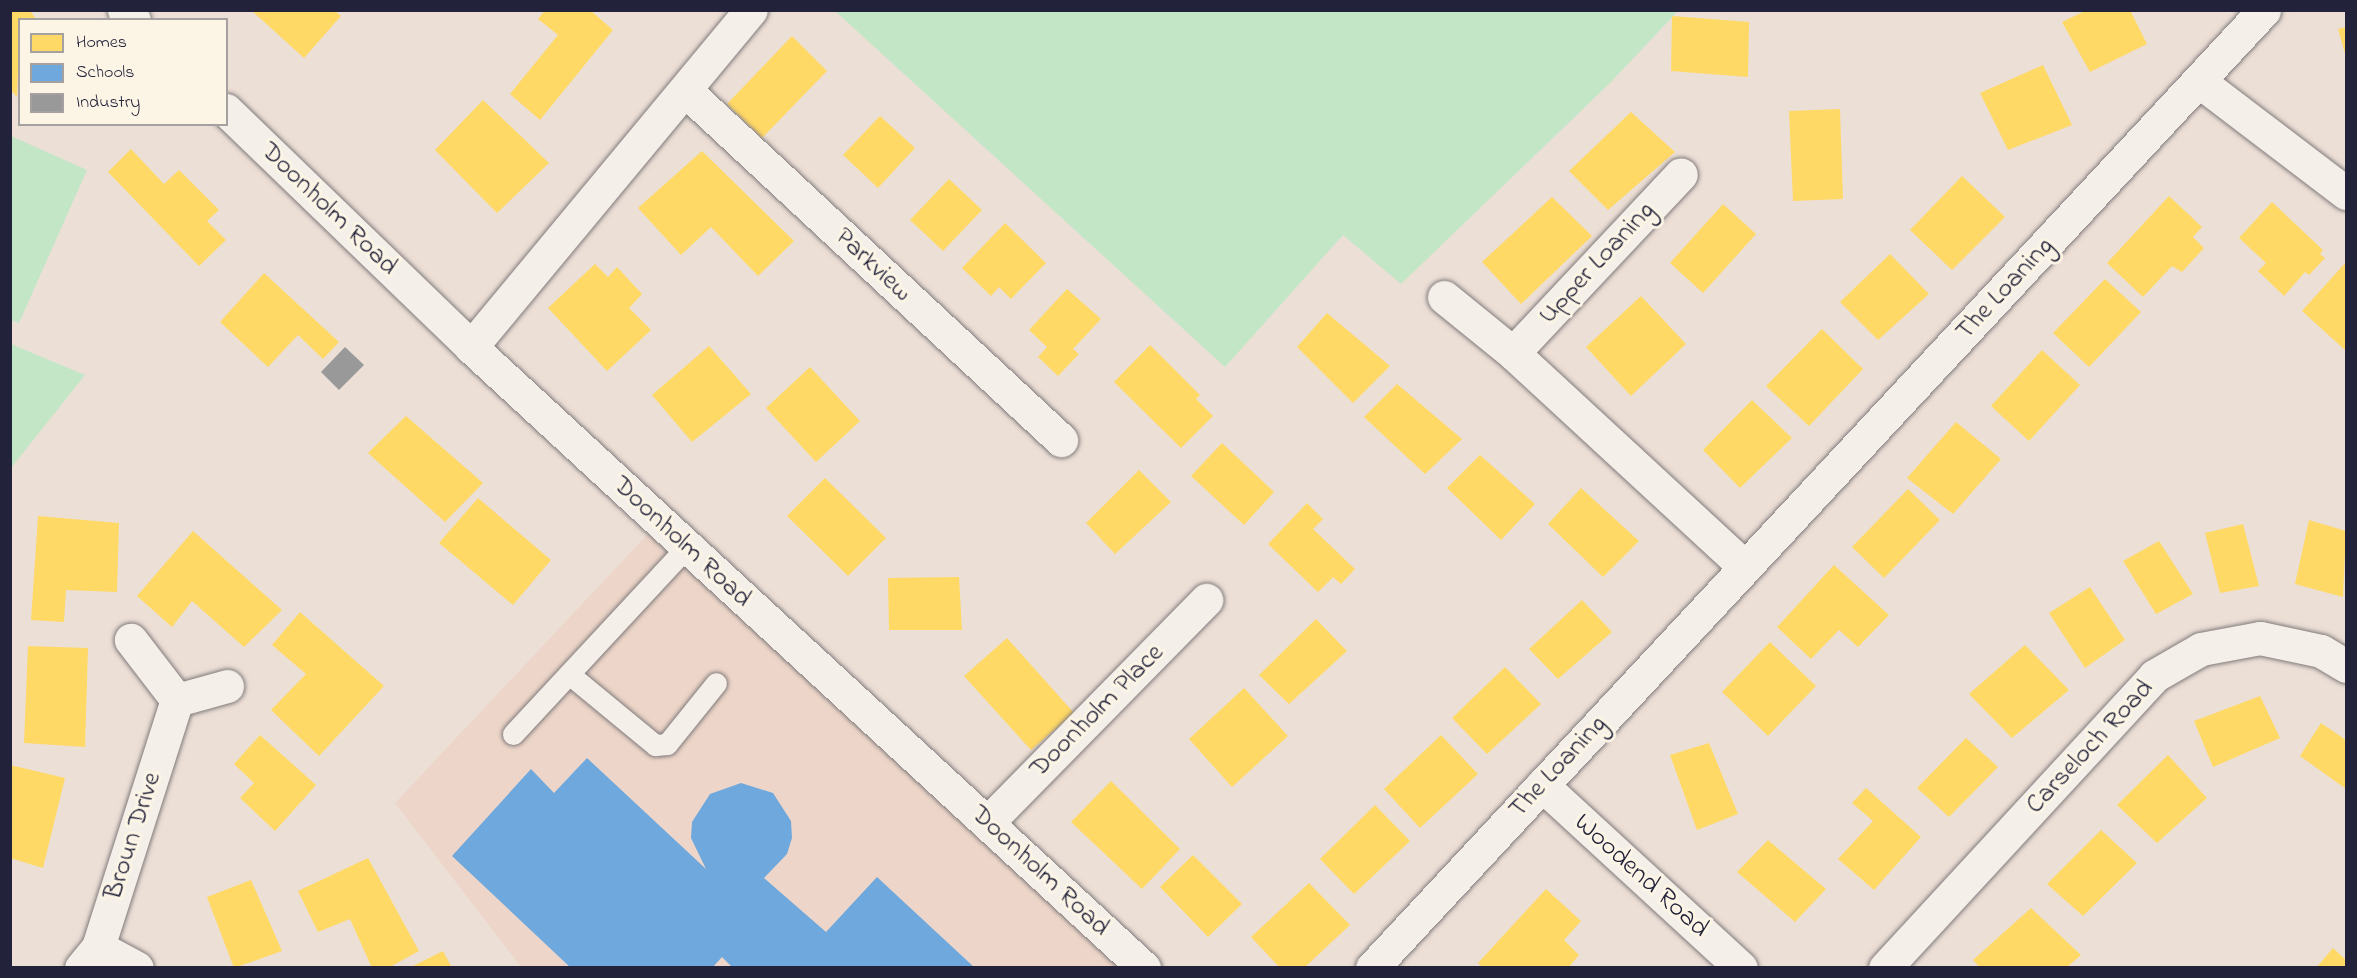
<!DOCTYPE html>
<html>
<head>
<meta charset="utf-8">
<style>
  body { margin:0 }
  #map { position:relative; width:2357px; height:978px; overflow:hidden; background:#ecdfd6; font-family:"Indie Flower",sans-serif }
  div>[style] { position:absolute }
  .built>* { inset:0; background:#edd6c9 }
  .green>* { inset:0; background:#c3e6c7 }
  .homes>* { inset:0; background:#ffd966 }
  .schools>* { inset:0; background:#6fa8dc }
  .industry>* { inset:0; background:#999 }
  .roads { filter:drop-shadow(0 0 2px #817b7c) drop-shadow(0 0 2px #817b7c) }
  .service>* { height:21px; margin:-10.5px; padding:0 10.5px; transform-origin:10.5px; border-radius:10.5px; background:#f4efe9 }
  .minor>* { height:33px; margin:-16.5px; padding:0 16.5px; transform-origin:16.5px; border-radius:16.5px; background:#f4efe9 }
  .tertiary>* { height:33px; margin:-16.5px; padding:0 16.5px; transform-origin:16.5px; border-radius:16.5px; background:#f4efe9 }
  span { translate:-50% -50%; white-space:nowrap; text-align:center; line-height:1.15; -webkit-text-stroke:6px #fcf5e5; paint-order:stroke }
  .street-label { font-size:27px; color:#22223b }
  .frame { position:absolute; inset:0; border:12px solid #22223b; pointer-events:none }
  .legend { position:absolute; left:18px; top:18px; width:210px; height:108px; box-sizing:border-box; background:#fcf5e5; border:2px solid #a5a1a1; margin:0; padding:8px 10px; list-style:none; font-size:18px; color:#22223b }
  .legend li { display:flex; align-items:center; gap:12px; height:30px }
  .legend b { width:30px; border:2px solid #a5a1a1 }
</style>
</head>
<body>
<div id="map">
  <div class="built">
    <i style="clip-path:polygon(660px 521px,1144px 967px,521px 967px,395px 803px)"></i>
  </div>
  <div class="green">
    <i style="clip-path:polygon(835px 11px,1678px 11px,1610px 83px,1401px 284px,1343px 235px,1225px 367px)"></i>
    <i style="clip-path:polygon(11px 136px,87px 170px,19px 323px,10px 320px)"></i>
    <i style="clip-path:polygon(11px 344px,85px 375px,11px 468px)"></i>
  </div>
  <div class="homes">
    <i style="clip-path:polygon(10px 10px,29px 10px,37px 20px,20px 20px,17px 97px,10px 89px)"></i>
    <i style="clip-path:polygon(251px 10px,334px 10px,341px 16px,304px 58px)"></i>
    <i style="clip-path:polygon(545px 10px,590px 10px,613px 30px,540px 120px,510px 94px,558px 35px,538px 19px)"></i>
    <i style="clip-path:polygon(2087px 10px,2130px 10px,2147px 44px,2090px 72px,2062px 22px)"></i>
    <i style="clip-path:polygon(1672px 16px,1749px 22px,1748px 77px,1671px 71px)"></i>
    <i style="clip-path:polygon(2346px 27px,2346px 57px,2338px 29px)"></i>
    <i style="clip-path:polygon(792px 36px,827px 71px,762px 138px,727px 104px)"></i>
    <i style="clip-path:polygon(2043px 65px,2072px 125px,2008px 150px,1980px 93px)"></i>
    <i style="clip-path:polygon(483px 100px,549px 163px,497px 213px,435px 150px)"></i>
    <i style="clip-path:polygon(1840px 109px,1843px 199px,1793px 201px,1789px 111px)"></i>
    <i style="clip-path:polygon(1631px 112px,1675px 152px,1608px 210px,1569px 171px)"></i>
    <i style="clip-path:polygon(880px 116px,915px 148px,878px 188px,843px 155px)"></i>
    <i style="clip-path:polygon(131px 149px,164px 184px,179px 170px,219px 210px,207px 221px,226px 240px,199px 266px,108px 172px)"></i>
    <i style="clip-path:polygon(702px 151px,794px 241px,758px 276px,711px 227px,681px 255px,638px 208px)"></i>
    <i style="clip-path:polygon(1962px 176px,2005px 217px,1952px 270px,1910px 230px)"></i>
    <i style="clip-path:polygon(949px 179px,982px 210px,943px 251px,910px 220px)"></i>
    <i style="clip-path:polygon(2169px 196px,2202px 227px,2193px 237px,2204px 248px,2182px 272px,2172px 266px,2143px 297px,2107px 263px)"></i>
    <i style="clip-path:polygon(1552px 197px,1592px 236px,1521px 304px,1482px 262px)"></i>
    <i style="clip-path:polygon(2272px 202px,2323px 250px,2320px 254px,2325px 258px,2309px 275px,2305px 272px,2284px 296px,2258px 271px,2266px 263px,2239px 238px)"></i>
    <i style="clip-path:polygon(1723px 204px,1756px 234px,1703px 293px,1670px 263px)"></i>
    <i style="clip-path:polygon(1005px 223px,1046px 263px,1011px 299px,999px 287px,991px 296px,962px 268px)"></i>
    <i style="clip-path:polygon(1890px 254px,1929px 294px,1878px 340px,1840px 302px)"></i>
    <i style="clip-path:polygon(2346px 262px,2346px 351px,2302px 311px)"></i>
    <i style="clip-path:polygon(595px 264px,608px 277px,617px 267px,642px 294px,629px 308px,651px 330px,607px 371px,548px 308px)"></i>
    <i style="clip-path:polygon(264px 273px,339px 342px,323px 359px,298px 335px,268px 367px,220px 322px)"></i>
    <i style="clip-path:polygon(2105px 279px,2141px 312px,2089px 367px,2053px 333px)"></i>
    <i style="clip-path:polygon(1067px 289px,1101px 319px,1073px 349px,1079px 354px,1058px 376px,1038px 357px,1047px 347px,1029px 330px)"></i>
    <i style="clip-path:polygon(1641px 296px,1686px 344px,1631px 396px,1586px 347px)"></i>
    <i style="clip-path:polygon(1327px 313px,1390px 366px,1353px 403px,1297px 347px)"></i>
    <i style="clip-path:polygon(1822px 329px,1863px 369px,1809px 426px,1766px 386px)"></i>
    <i style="clip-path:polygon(1150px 345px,1200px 395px,1196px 399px,1213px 416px,1181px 448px,1114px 382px)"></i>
    <i style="clip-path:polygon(709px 346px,751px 394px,692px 442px,652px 395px)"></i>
    <i style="clip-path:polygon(2042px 350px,2080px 385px,2029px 441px,1991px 406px)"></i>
    <i style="clip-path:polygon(810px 367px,860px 421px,816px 462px,766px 408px)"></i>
    <i style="clip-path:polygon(1397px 384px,1462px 439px,1425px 474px,1364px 417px)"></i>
    <i style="clip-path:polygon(1752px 400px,1792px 438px,1740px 488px,1703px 450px)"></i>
    <i style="clip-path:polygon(406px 416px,483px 483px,445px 522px,368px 453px)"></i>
    <i style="clip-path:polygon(1956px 422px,2001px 459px,1953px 514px,1907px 478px)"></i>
    <i style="clip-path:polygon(1222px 443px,1274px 492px,1244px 525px,1191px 476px)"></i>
    <i style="clip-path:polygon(1480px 455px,1535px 504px,1501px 540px,1447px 488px)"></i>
    <i style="clip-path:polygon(1139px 470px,1171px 502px,1115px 554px,1086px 523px)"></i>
    <i style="clip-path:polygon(825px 478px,886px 538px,848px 576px,787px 516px)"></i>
    <i style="clip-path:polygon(1581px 488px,1639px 541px,1603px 577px,1548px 524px)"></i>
    <i style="clip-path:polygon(1908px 489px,1940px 520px,1884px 578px,1852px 547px)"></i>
    <i style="clip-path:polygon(478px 498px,551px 560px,513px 605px,439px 543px)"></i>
    <i style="clip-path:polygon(1307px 503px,1323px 519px,1313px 529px,1355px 569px,1341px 584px,1333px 577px,1318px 592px,1268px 544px)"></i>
    <i style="clip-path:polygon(38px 516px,119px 523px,117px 592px,66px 590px,64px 622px,31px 620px)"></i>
    <i style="clip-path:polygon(2309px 520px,2346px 531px,2343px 597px,2295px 584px)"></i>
    <i style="clip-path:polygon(2243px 524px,2259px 586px,2220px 593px,2205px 533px)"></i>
    <i style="clip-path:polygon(193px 531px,282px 610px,244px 647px,192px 601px,172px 627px,137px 596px)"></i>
    <i style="clip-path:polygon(2159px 541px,2193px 594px,2156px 614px,2123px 561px)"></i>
    <i style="clip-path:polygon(1834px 565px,1889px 615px,1858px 647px,1839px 630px,1811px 659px,1777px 627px)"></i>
    <i style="clip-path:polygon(959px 577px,962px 630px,889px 630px,888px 578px)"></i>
    <i style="clip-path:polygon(2090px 587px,2125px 640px,2085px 668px,2049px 613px)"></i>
    <i style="clip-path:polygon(1582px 600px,1612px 632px,1558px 679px,1529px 649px)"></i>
    <i style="clip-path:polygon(300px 612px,384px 686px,319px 756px,271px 710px,306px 674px,272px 645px)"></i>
    <i style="clip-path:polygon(1316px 619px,1347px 651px,1289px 704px,1259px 675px)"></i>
    <i style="clip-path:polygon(1007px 638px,1074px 713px,1031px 750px,964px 676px)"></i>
    <i style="clip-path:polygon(1770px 642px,1816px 686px,1768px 736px,1722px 692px)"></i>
    <i style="clip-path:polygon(2025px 645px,2069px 690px,2012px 738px,1969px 694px)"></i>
    <i style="clip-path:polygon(28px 646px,88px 648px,85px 747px,24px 743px)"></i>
    <i style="clip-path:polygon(1505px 667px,1541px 704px,1487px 754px,1452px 718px)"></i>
    <i style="clip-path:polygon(1244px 688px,1288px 736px,1232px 787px,1189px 739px)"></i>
    <i style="clip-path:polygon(2260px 696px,2280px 738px,2213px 767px,2194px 721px)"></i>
    <i style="clip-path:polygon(2321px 723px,2346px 740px,2346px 789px,2300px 756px)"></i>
    <i style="clip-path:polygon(260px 735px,316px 785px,275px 831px,240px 798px,254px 783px,234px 764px)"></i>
    <i style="clip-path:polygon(1441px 735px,1478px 774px,1420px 828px,1384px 789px)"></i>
    <i style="clip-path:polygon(1966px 738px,1998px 767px,1949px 817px,1917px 788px)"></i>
    <i style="clip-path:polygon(1709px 743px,1738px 814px,1697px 830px,1670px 755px)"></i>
    <i style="clip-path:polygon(2168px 755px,2207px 798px,2157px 843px,2117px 805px)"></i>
    <i style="clip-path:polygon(10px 765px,65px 778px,43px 868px,10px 858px)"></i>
    <i style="clip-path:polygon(1111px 781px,1180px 849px,1142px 889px,1071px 822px)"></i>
    <i style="clip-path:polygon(1866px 788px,1921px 837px,1874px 890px,1838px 859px,1873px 821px,1852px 803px)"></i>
    <i style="clip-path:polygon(1375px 805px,1410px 841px,1354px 894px,1320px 859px)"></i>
    <i style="clip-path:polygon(2101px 830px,2137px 863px,2083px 916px,2047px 884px)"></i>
    <i style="clip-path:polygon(1768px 840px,1826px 889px,1795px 922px,1737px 872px)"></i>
    <i style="clip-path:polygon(1193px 855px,1242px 904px,1208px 937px,1160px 887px)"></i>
    <i style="clip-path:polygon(368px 858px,419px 951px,388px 968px,372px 968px,350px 919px,318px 932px,298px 891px)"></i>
    <i style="clip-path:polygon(251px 880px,282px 951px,234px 968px,207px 897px)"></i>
    <i style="clip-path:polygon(1309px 883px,1350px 925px,1304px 968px,1280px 968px,1251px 937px)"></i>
    <i style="clip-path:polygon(1546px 889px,1581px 921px,1564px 940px,1579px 955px,1568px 968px,1483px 968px,1478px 963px)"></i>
    <i style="clip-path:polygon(2031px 908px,2081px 955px,2066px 968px,1980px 968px,1973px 960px)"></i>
    <i style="clip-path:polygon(2333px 948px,2346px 960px,2346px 968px,2316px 968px)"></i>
    <i style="clip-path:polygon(443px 951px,452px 968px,409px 968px)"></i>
  </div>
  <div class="schools">
    <i style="clip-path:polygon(587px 758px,706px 869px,691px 838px,692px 822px,710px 794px,741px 783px,773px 793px,791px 821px,792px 838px,787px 854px,764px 878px,826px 932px,877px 877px,975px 968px,733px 968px,722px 957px,712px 968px,571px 968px,452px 856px,531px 769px,554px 793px)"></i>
  </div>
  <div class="industry">
    <i style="clip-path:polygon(345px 347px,364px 365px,339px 390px,321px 372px)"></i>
  </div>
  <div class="roads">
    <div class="service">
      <i style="left:569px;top:674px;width:112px;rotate:39.5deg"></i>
      <i style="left:655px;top:745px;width:12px;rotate:-5deg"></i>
      <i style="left:667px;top:744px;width:78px;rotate:-51.2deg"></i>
      <i style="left:513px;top:734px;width:255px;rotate:-47.1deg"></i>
    </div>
    <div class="minor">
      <i style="left:2199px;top:81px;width:185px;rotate:37.3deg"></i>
      <i style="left:685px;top:90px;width:514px;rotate:42.95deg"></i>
      <i style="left:1444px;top:297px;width:89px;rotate:39.1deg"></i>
      <i style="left:1513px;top:353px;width:316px;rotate:42.7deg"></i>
      <i style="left:471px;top:347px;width:438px;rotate:-50.3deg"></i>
      <i style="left:1513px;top:353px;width:245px;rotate:-46.8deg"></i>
      <i style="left:177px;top:700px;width:52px;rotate:-15.6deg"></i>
      <i style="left:1542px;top:785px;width:270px;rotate:42.6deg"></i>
      <i style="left:987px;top:823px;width:313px;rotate:-45.5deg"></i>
      <i style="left:98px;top:947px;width:44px;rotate:28.3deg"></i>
      <i style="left:81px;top:968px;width:27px;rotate:-51deg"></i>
      <i style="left:98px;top:947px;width:259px;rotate:-72.3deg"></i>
      <i style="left:177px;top:700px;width:76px;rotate:-127.5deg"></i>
      <i style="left:1885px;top:968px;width:397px;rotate:-47.3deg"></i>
      <i style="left:2154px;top:676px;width:54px;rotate:-29.9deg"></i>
      <i style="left:2201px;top:649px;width:60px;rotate:-10.6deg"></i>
      <i style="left:2260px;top:638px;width:62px;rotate:12deg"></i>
      <i style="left:2321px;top:651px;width:29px;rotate:31deg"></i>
    </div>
    <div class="tertiary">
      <i style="left:124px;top:10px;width:14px;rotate:45deg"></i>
      <i style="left:226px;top:110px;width:341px;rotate:44deg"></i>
      <i style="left:471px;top:347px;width:916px;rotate:42.7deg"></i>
      <i style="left:1372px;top:968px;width:1309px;rotate:-47.04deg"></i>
    </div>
  </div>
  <div class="street-label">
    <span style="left:329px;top:209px;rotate:44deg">Doonholm Road</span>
    <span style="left:1597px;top:263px;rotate:-47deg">Upper Loaning</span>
    <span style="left:873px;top:265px;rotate:43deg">Parkview</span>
    <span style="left:2005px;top:289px;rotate:-47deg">The Loaning</span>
    <span style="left:682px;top:542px;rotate:43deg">Doonholm Road</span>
    <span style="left:1097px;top:711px;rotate:-45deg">Doonholm Place</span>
    <span style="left:2090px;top:747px;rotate:-47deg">Carseloch Road</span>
    <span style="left:1558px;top:767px;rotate:-47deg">The Loaning</span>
    <span style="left:133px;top:836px;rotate:-72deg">Broun Drive</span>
    <span style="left:1040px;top:871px;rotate:43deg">Doonholm Road</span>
    <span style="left:1641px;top:876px;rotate:42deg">Woodend Road</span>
  </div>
  <div class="frame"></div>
  <ul class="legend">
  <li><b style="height:16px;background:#ffd966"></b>Homes</li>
  <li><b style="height:16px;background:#6fa8dc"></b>Schools</li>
  <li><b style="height:16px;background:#999"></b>Industry</li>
  </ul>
</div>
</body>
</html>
